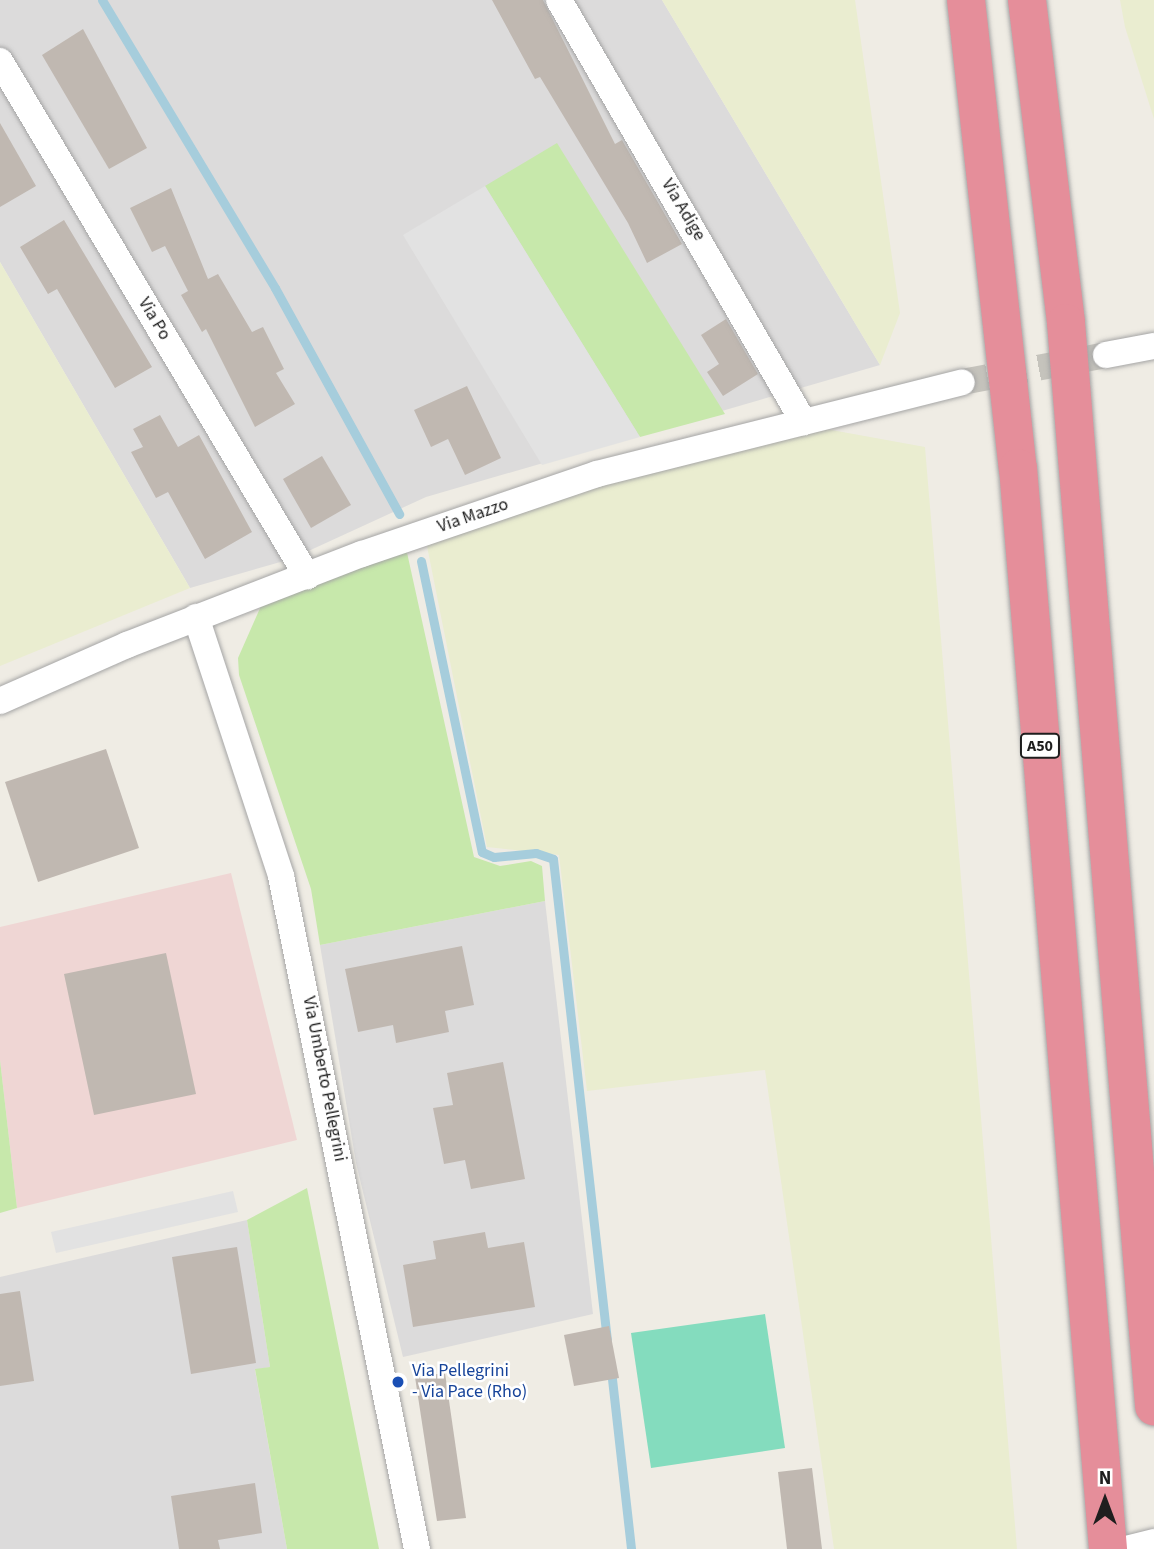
<!DOCTYPE html>
<html>
<head>
<meta charset="utf-8">
<style>
  body { margin:0 }
  #map { position:relative; width:1154px; height:1549px; overflow:hidden; background:#efece4; font-family:"Source Sans 3",sans-serif }
  div>[style] { position:absolute }
  .residential>* { inset:0; background:#dcdbdb }
  .commercial>* { inset:0; background:#efd6d4 }
  .farmland>* { inset:0; background:#eaedd0 }
  .grass>* { inset:0; background:#c7e8ab }
  .pitch>* { inset:0; background:#84dcbe }
  .parking>* { inset:0; background:#e2e2e2 }
  .stream>* { height:9px; margin:-4.5px; padding:0 4.5px; transform-origin:4.5px; border-radius:4.5px; background:#a6cddc }
  .building>* { inset:0; background:#c0b8b1 }
  .street-tunnel>* { height:26px; margin-top:-13px; transform-origin:0; background:repeating-linear-gradient(90deg,#c5c3bc 0 26px,transparent 0 39px) }
  .roads { filter:drop-shadow(0 0 2px #a5a5a5) drop-shadow(0 0 2px #a5a5a5) }
  .street>* { height:26px; margin:-13px; padding:0 13px; transform-origin:13px; border-radius:13px; background:#fff }
  .highway>* { height:38px; margin:-19px; padding:0 19px; transform-origin:19px; border-radius:19px; background:#e58e9a }
  .dots>* { width:19px; height:19px; translate:-50% -50%; box-sizing:border-box; border:4px solid #fff; border-radius:50% }
  span { translate:-50% -50%; white-space:nowrap; text-align:center; line-height:1.15; -webkit-text-stroke:5px #fff; paint-order:stroke }
  .shield-label span { padding:2px 5px; background:#fff; border:2px solid; border-radius:5px; -webkit-text-stroke-width:0 }
  .shield-label { font-size:16px; color:#1e1e1e; font-weight:700 }
  .street-label { font-size:18px; color:#1e1e1e }
  .transit-label { font-size:18px; color:#164399 }
  .left { translate:0 -50%; text-align:left }
  .north { position:absolute; left:1070px; top:1465px; width:70px; height:70px; -webkit-text-stroke:5px #fff; paint-order:stroke; rotate:0deg; font-size:19px; font-weight:700; line-height:28px; text-align:center; color:#1e1e1e }
  .north::after { content:''; display:block; margin:auto; width:24px; height:32px; background:#1e1e1e; clip-path:polygon(50% 0,100% 100%,50% 72%,0 100%) }
</style>
</head>
<body>
<div id="map">
  <div class="residential">
    <i style="clip-path:polygon(0 0,662px 0,880px 365px,426px 497px,291px 559px,190px 588px,0 262px)"></i>
    <i style="clip-path:polygon(545px 901px,593px 1314px,403px 1357px,356px 1163px,320px 945px)"></i>
    <i style="clip-path:polygon(247px 1220px,270px 1367px,255px 1370px,287px 1549px,0 1549px,0 1277px)"></i>
  </div>
  <div class="commercial">
    <i style="clip-path:polygon(231px 873px,297px 1140px,17px 1208px,0 1060px,0 927px)"></i>
  </div>
  <div class="farmland">
    <i style="clip-path:polygon(662px 0,855px 0,900px 313px,880px 365px)"></i>
    <i style="clip-path:polygon(1120px 0,1154px 0,1154px 119px,1125px 27px)"></i>
    <i style="clip-path:polygon(0 262px,190px 588px,0 666px)"></i>
    <i style="clip-path:polygon(815px 427px,925px 447px,1017px 1549px,834px 1549px,765px 1070px,587px 1091px,559px 855px,487px 847px,426px 541px,608px 480px)"></i>
  </div>
  <div class="grass">
    <i style="clip-path:polygon(557px 143px,725px 414px,640px 437px,485px 186px)"></i>
    <i style="clip-path:polygon(406px 548px,474px 857px,500px 866px,531px 861px,542px 866px,545px 901px,320px 945px,311px 889px,239px 675px,238px 658px,261px 606px)"></i>
    <i style="clip-path:polygon(0 1060px,17px 1208px,0 1213px)"></i>
    <i style="clip-path:polygon(307px 1188px,379px 1549px,287px 1549px,255px 1369px,270px 1367px,247px 1220px)"></i>
  </div>
  <div class="pitch">
    <i style="clip-path:polygon(765px 1314px,785px 1448px,651px 1468px,631px 1333px)"></i>
  </div>
  <div class="parking">
    <i style="clip-path:polygon(485px 186px,640px 437px,542px 465px,403px 235px)"></i>
    <i style="clip-path:polygon(233px 1191px,238px 1212px,56px 1253px,51px 1232px)"></i>
  </div>
  <div class="stream">
    <i style="left:102px;top:0;width:336px;rotate:59deg"></i>
    <i style="left:275px;top:288px;width:258px;rotate:61.2deg"></i>
    <i style="left:421px;top:561px;width:297px;rotate:78.2deg"></i>
    <i style="left:482px;top:852px;width:13px;rotate:23deg"></i>
    <i style="left:494px;top:857px;width:42px;rotate:-5.4deg"></i>
    <i style="left:536px;top:853px;width:18px;rotate:19deg"></i>
    <i style="left:553px;top:859px;width:483px;rotate:83.6deg"></i>
    <i style="left:611px;top:1370px;width:180px;rotate:83.6deg"></i>
  </div>
  <div class="building">
    <i style="clip-path:polygon(492px 0,543px 0,615px 144px,622px 140px,682px 244px,647px 263px,628px 223px,540px 77px,535px 79px)"></i>
    <i style="clip-path:polygon(83px 29px,147px 148px,109px 169px,42px 55px)"></i>
    <i style="clip-path:polygon(0 123px,36px 186px,0 207px)"></i>
    <i style="clip-path:polygon(171px 188px,208px 279px,218px 274px,252px 332px,263px 327px,284px 369px,276px 373px,295px 404px,255px 427px,206px 329px,202px 332px,181px 295px,188px 291px,165px 246px,152px 252px,130px 208px)"></i>
    <i style="clip-path:polygon(64px 220px,152px 367px,115px 388px,57px 289px,48px 294px,20px 247px)"></i>
    <i style="clip-path:polygon(726px 319px,758px 374px,723px 396px,707px 372px,719px 364px,701px 335px)"></i>
    <i style="clip-path:polygon(467px 386px,501px 458px,465px 475px,448px 439px,431px 447px,414px 410px)"></i>
    <i style="clip-path:polygon(160px 415px,178px 447px,199px 435px,252px 532px,205px 559px,168px 492px,156px 498px,131px 452px,143px 447px,133px 429px)"></i>
    <i style="clip-path:polygon(322px 456px,351px 505px,311px 528px,283px 479px)"></i>
    <i style="clip-path:polygon(106px 749px,139px 848px,38px 882px,5px 782px)"></i>
    <i style="clip-path:polygon(462px 946px,474px 1005px,445px 1011px,449px 1032px,396px 1043px,393px 1025px,358px 1032px,345px 969px)"></i>
    <i style="clip-path:polygon(166px 953px,196px 1094px,94px 1115px,64px 974px)"></i>
    <i style="clip-path:polygon(503px 1062px,525px 1179px,471px 1189px,465px 1160px,444px 1164px,433px 1108px,453px 1105px,447px 1073px)"></i>
    <i style="clip-path:polygon(485px 1232px,488px 1248px,524px 1242px,535px 1307px,413px 1327px,403px 1265px,436px 1259px,433px 1241px)"></i>
    <i style="clip-path:polygon(237px 1247px,256px 1363px,191px 1374px,172px 1257px)"></i>
    <i style="clip-path:polygon(20px 1291px,34px 1381px,0 1386px,0 1294px)"></i>
    <i style="clip-path:polygon(609px 1326px,619px 1378px,574px 1386px,564px 1335px)"></i>
    <i style="clip-path:polygon(445px 1373px,466px 1518px,437px 1521px,415px 1377px)"></i>
    <i style="clip-path:polygon(812px 1468px,822px 1549px,787px 1549px,778px 1472px)"></i>
    <i style="clip-path:polygon(255px 1483px,262px 1533px,218px 1540px,220px 1549px,179px 1549px,171px 1496px)"></i>
  </div>
  <div class="street-tunnel">
    <i style="left:962px;top:382px;width:147px;rotate:-10.6deg"></i>
  </div>
  <div class="roads">
    <div class="street">
      <i style="left:559px;top:0;width:488px;rotate:59.9deg"></i>
      <i style="left:0;top:61px;width:600px;rotate:59.2deg"></i>
      <i style="left:1106px;top:355px;width:49px;rotate:-10.6deg"></i>
      <i style="left:196px;top:617px;width:273px;rotate:71.8deg"></i>
      <i style="left:281px;top:876px;width:687px;rotate:78.58deg"></i>
      <i style="left:0;top:701px;width:139px;rotate:-23.8deg"></i>
      <i style="left:127px;top:645px;width:252px;rotate:-21.2deg"></i>
      <i style="left:362px;top:554px;width:248px;rotate:-18.8deg"></i>
      <i style="left:597px;top:474px;width:376px;rotate:-14.1deg"></i>
      <i style="left:1126px;top:1549px;width:29px;rotate:-14deg"></i>
    </div>
    <div class="highway">
      <i style="left:966px;top:0;width:471px;rotate:83.7deg"></i>
      <i style="left:1018px;top:468px;width:1085px;rotate:85.24deg"></i>
      <i style="left:1027px;top:0;width:325px;rotate:83.1deg"></i>
      <i style="left:1066px;top:323px;width:1087px;rotate:85.35deg"></i>
    </div>
  </div>
  <div class="dots">
    <i style="left:398px;top:1382px;background:#1a4fb4"></i>
  </div>
  <div class="shield-label">
    <span style="left:1040px;top:746px">A50</span>
  </div>
  <div class="street-label">
    <span style="left:683px;top:210px;rotate:59deg">Via Adige</span>
    <span style="left:154px;top:319px;rotate:59deg">Via Po</span>
    <span style="left:473px;top:516px;rotate:-19deg">Via Mazzo</span>
    <span style="left:324px;top:1079px;rotate:79deg">Via Umberto Pellegrini</span>
  </div>
  <div class="transit-label">
    <span class="left" style="left:412px;top:1382px">Via Pellegrini<br>- Via Pace (Rho)</span>
  </div>
  <div class="north">N</div>
</div>
</body>
</html>
